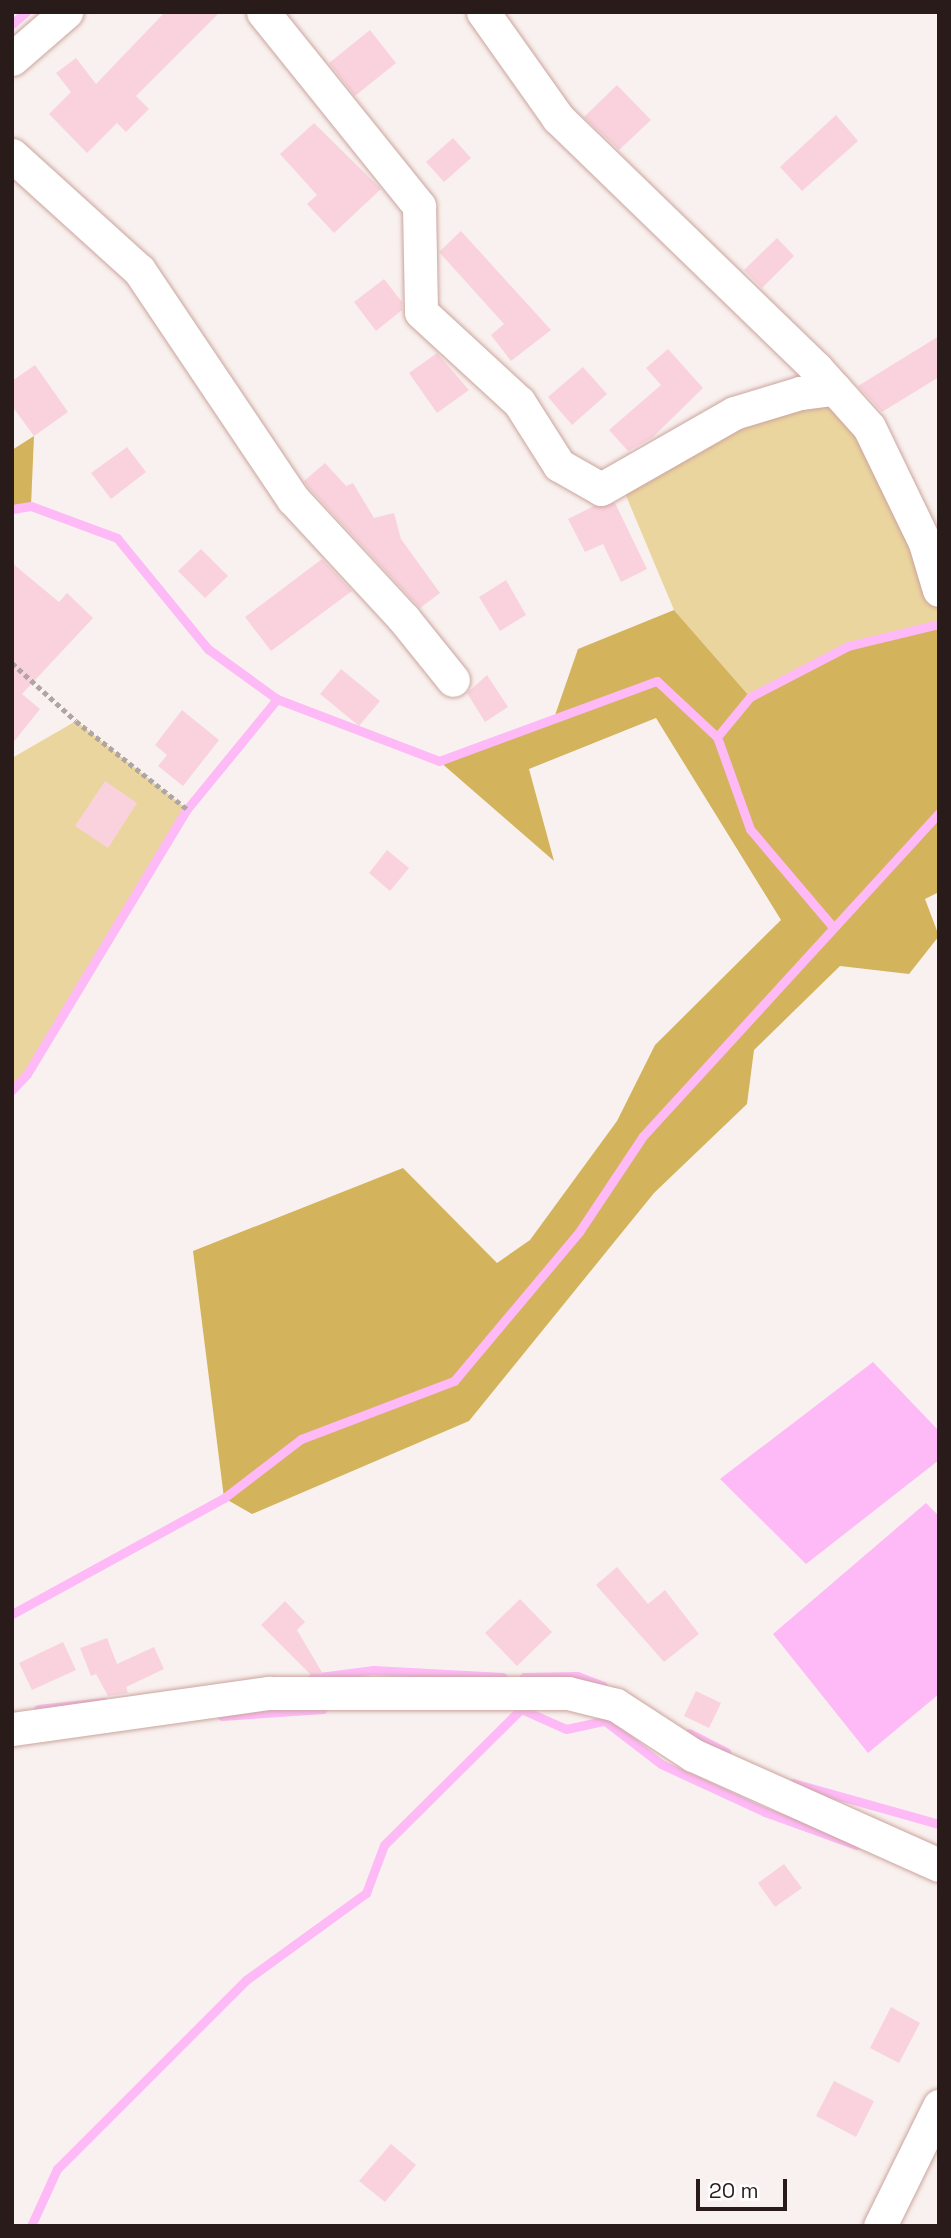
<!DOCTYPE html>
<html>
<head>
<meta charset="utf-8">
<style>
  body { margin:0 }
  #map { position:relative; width:951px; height:2238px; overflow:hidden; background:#f9f1ef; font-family:"Space Grotesk",sans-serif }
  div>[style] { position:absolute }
  .green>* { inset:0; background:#ebd59e }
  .forest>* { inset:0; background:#d4b35d }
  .water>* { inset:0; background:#feb9f7 }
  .stream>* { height:9px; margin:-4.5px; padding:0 4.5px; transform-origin:4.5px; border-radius:4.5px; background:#feb9f7 }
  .building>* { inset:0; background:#fad2dd }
  .path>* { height:4.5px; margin-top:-2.25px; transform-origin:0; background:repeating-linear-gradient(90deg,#afa5a3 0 5px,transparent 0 8.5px) }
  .roads { filter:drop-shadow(0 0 2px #cba49e) drop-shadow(0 0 2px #cba49e) }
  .minor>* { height:33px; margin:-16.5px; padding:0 16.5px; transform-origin:16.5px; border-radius:16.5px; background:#fff }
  span { translate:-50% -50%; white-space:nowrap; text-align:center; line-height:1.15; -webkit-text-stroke:6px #fff; paint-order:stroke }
  .frame { position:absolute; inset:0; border:14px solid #291b19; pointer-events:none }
  .scale { position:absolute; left:696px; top:2179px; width:91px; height:32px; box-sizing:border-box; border:4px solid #291b19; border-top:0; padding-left:9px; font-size:21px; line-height:24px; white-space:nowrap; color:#291b19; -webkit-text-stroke:5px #fff; paint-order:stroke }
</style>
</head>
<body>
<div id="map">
  <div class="green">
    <i style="clip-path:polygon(835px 389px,939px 590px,939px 624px,848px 646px,750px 697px,674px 610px,619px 479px,734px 413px)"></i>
    <i style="clip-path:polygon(76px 721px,187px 809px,27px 1074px,12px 1090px,12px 758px)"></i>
  </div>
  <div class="forest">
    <i style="clip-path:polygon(34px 436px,31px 506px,12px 509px,12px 450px)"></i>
    <i style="clip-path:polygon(674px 610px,750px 697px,848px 646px,939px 624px,939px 892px,925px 899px,939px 936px,909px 974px,840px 966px,754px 1050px,747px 1104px,654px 1193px,469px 1421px,252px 1514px,224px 1498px,193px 1251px,403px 1168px,497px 1263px,530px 1240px,617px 1121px,655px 1045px,781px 920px,656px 718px,529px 769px,554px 861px,439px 761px,554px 718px,578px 649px)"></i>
  </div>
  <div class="water">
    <i style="clip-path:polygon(873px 1362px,939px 1431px,939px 1460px,806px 1564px,720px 1479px)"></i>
    <i style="clip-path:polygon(926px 1503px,939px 1516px,939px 1694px,868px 1753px,773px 1634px)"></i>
  </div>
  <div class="stream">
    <i style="left:12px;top:24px;width:18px;rotate:-41deg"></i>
    <i style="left:12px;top:509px;width:19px;rotate:-9deg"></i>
    <i style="left:31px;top:506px;width:92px;rotate:20.4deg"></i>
    <i style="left:117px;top:538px;width:144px;rotate:50.7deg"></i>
    <i style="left:208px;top:649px;width:85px;rotate:35.9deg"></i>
    <i style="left:277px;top:699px;width:173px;rotate:20.9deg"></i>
    <i style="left:439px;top:761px;width:232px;rotate:-20.2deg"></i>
    <i style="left:657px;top:681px;width:82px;rotate:43deg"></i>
    <i style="left:833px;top:927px;width:128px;rotate:-130.3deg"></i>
    <i style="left:750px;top:829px;width:98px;rotate:-109.7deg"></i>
    <i style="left:717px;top:737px;width:52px;rotate:-50.5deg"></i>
    <i style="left:750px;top:697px;width:110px;rotate:-27.5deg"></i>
    <i style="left:848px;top:646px;width:94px;rotate:-13.6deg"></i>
    <i style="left:12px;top:1090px;width:22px;rotate:-47deg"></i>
    <i style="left:27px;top:1074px;width:310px;rotate:-58.9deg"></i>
    <i style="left:187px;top:809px;width:142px;rotate:-50.7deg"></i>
    <i style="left:12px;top:1614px;width:242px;rotate:-28.7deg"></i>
    <i style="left:224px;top:1498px;width:97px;rotate:-37.5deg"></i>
    <i style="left:301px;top:1439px;width:164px;rotate:-20.8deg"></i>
    <i style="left:454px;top:1381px;width:194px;rotate:-50deg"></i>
    <i style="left:579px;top:1232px;width:115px;rotate:-56.3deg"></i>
    <i style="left:643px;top:1136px;width:438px;rotate:-47.5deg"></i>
    <i style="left:524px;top:1677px;width:53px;rotate:-1.1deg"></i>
    <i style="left:577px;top:1676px;width:28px;rotate:21deg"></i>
    <i style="left:312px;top:1678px;width:62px;rotate:-7.5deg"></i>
    <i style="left:373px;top:1670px;width:130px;rotate:3.1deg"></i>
    <i style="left:38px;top:1709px;width:66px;rotate:-6.1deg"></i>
    <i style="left:222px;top:1716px;width:101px;rotate:-4deg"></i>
    <i style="left:689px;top:1733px;width:42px;rotate:27.2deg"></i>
    <i style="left:793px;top:1783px;width:152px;rotate:15.7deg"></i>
    <i style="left:31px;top:2226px;width:63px;rotate:-65.5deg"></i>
    <i style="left:57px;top:2169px;width:267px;rotate:-45deg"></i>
    <i style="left:246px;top:1980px;width:148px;rotate:-35.9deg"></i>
    <i style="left:366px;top:1893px;width:51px;rotate:-69.4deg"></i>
    <i style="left:384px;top:1845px;width:193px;rotate:-44.8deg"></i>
    <i style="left:521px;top:1709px;width:49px;rotate:24deg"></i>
    <i style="left:566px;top:1729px;width:40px;rotate:-12deg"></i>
    <i style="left:605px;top:1721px;width:71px;rotate:37.5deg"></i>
    <i style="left:661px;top:1764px;width:115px;rotate:24.8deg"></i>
    <i style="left:765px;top:1812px;width:97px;rotate:19.9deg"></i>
  </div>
  <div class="building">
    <i style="clip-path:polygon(165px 12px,220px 12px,136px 96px,149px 109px,126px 132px,117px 123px,87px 153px,49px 114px,71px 92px,56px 73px,76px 58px,96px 84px)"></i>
    <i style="clip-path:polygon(370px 30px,396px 63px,355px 96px,329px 63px)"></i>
    <i style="clip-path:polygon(617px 85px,651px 120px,619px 150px,584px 117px)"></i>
    <i style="clip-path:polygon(836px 115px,858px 141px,802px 191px,780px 167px)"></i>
    <i style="clip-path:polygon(314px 123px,381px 189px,334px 233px,307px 204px,317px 195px,280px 154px)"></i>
    <i style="clip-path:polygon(453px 138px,471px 158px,444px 182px,426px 162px)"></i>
    <i style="clip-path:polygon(461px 231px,551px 330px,511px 361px,491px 335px,504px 324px,439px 252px)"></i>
    <i style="clip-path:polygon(777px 238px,794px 256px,762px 288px,744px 270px)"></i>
    <i style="clip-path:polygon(384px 279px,402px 302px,402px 310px,376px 331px,354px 302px)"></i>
    <i style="clip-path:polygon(939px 336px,939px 377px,882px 412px,858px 386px)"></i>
    <i style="clip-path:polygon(668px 349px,703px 388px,652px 438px,628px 451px,609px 430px,661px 385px,646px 368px)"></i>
    <i style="clip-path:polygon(437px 353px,469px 390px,437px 413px,409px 373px)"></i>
    <i style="clip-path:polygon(35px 365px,68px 412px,34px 436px,12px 406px,12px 381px)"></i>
    <i style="clip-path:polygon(583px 367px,607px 394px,572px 425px,548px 397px)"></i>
    <i style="clip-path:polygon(127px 447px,146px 472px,111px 499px,91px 473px)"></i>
    <i style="clip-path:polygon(325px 463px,346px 486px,353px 483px,374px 518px,394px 513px,401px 539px,440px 593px,420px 608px,308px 487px,304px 481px)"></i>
    <i style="clip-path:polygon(615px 503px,647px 569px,621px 582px,603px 544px,585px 552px,568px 519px,594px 506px)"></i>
    <i style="clip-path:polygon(201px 549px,228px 576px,205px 598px,178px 571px)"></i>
    <i style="clip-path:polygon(322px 559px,352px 591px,271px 651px,245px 617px)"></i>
    <i style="clip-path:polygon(12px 563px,59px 602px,67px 593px,93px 618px,22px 694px,40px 709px,12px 744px)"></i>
    <i style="clip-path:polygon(506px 580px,526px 615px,500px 631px,479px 597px)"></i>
    <i style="clip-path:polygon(341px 669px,380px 701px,359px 726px,320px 694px)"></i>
    <i style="clip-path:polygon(487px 675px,508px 707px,485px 722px,467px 693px)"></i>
    <i style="clip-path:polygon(182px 710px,219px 740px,183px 786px,158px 766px,167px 755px,155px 745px)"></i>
    <i style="clip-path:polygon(105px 781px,137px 803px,108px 848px,75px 826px)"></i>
    <i style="clip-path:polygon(387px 850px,409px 868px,390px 891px,369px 873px)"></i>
    <i style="clip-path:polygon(617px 1567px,648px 1604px,665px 1590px,699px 1634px,664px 1662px,596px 1585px)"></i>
    <i style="clip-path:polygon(520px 1599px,552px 1632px,517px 1666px,485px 1633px)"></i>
    <i style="clip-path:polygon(285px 1601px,305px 1622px,297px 1630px,323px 1674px,310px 1674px,261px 1625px)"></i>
    <i style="clip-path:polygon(107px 1638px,117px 1664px,154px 1647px,164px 1669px,126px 1687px,128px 1693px,108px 1696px,96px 1674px,91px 1676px,80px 1648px)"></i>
    <i style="clip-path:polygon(63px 1642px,76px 1670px,32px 1690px,19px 1663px)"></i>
    <i style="clip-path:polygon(696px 1691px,721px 1703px,709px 1728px,684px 1716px)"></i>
    <i style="clip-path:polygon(784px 1864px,802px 1888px,775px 1907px,758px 1883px)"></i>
    <i style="clip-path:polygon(891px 2007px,920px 2023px,899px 2063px,870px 2048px)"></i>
    <i style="clip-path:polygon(834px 2081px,874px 2101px,856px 2137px,816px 2116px)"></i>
    <i style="clip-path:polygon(391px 2144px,416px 2165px,385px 2202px,359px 2181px)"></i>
  </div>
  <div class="path">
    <i style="left:12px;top:663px;width:86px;rotate:42.2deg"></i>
    <i style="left:76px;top:721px;width:142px;rotate:38.4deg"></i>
  </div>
  <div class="roads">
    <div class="minor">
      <i style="left:263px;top:12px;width:249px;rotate:51.2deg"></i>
      <i style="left:419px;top:206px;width:106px;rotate:88.9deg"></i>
      <i style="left:421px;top:312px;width:133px;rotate:42.6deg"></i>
      <i style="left:519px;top:402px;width:75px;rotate:57.6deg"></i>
      <i style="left:559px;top:465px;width:48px;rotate:29.7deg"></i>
      <i style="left:601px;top:489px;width:153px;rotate:-29.7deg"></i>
      <i style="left:734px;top:413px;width:69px;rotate:-16.9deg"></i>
      <i style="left:800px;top:393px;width:35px;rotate:-7deg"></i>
      <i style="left:483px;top:12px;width:130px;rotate:54.7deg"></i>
      <i style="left:558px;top:118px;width:359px;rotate:44.1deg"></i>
      <i style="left:816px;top:368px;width:79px;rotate:48.1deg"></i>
      <i style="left:869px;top:427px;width:129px;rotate:64.2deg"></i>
      <i style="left:925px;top:543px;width:49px;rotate:73.4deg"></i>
      <i style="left:12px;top:59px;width:72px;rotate:-41deg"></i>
      <i style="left:12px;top:155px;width:171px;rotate:42.2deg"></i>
      <i style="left:139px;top:270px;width:276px;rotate:56.1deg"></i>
      <i style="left:293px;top:499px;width:163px;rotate:47.2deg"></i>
      <i style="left:404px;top:619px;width:78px;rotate:51.2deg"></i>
      <i style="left:12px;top:1729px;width:259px;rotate:-8deg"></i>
      <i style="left:268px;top:1693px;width:300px"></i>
      <i style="left:568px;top:1693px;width:49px;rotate:14deg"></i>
      <i style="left:616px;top:1705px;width:92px;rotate:33deg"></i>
      <i style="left:693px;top:1755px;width:269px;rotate:24.1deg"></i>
      <i style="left:880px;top:2226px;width:134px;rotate:-63.8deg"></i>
    </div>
  </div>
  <div class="frame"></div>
  <div class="scale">20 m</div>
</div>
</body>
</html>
